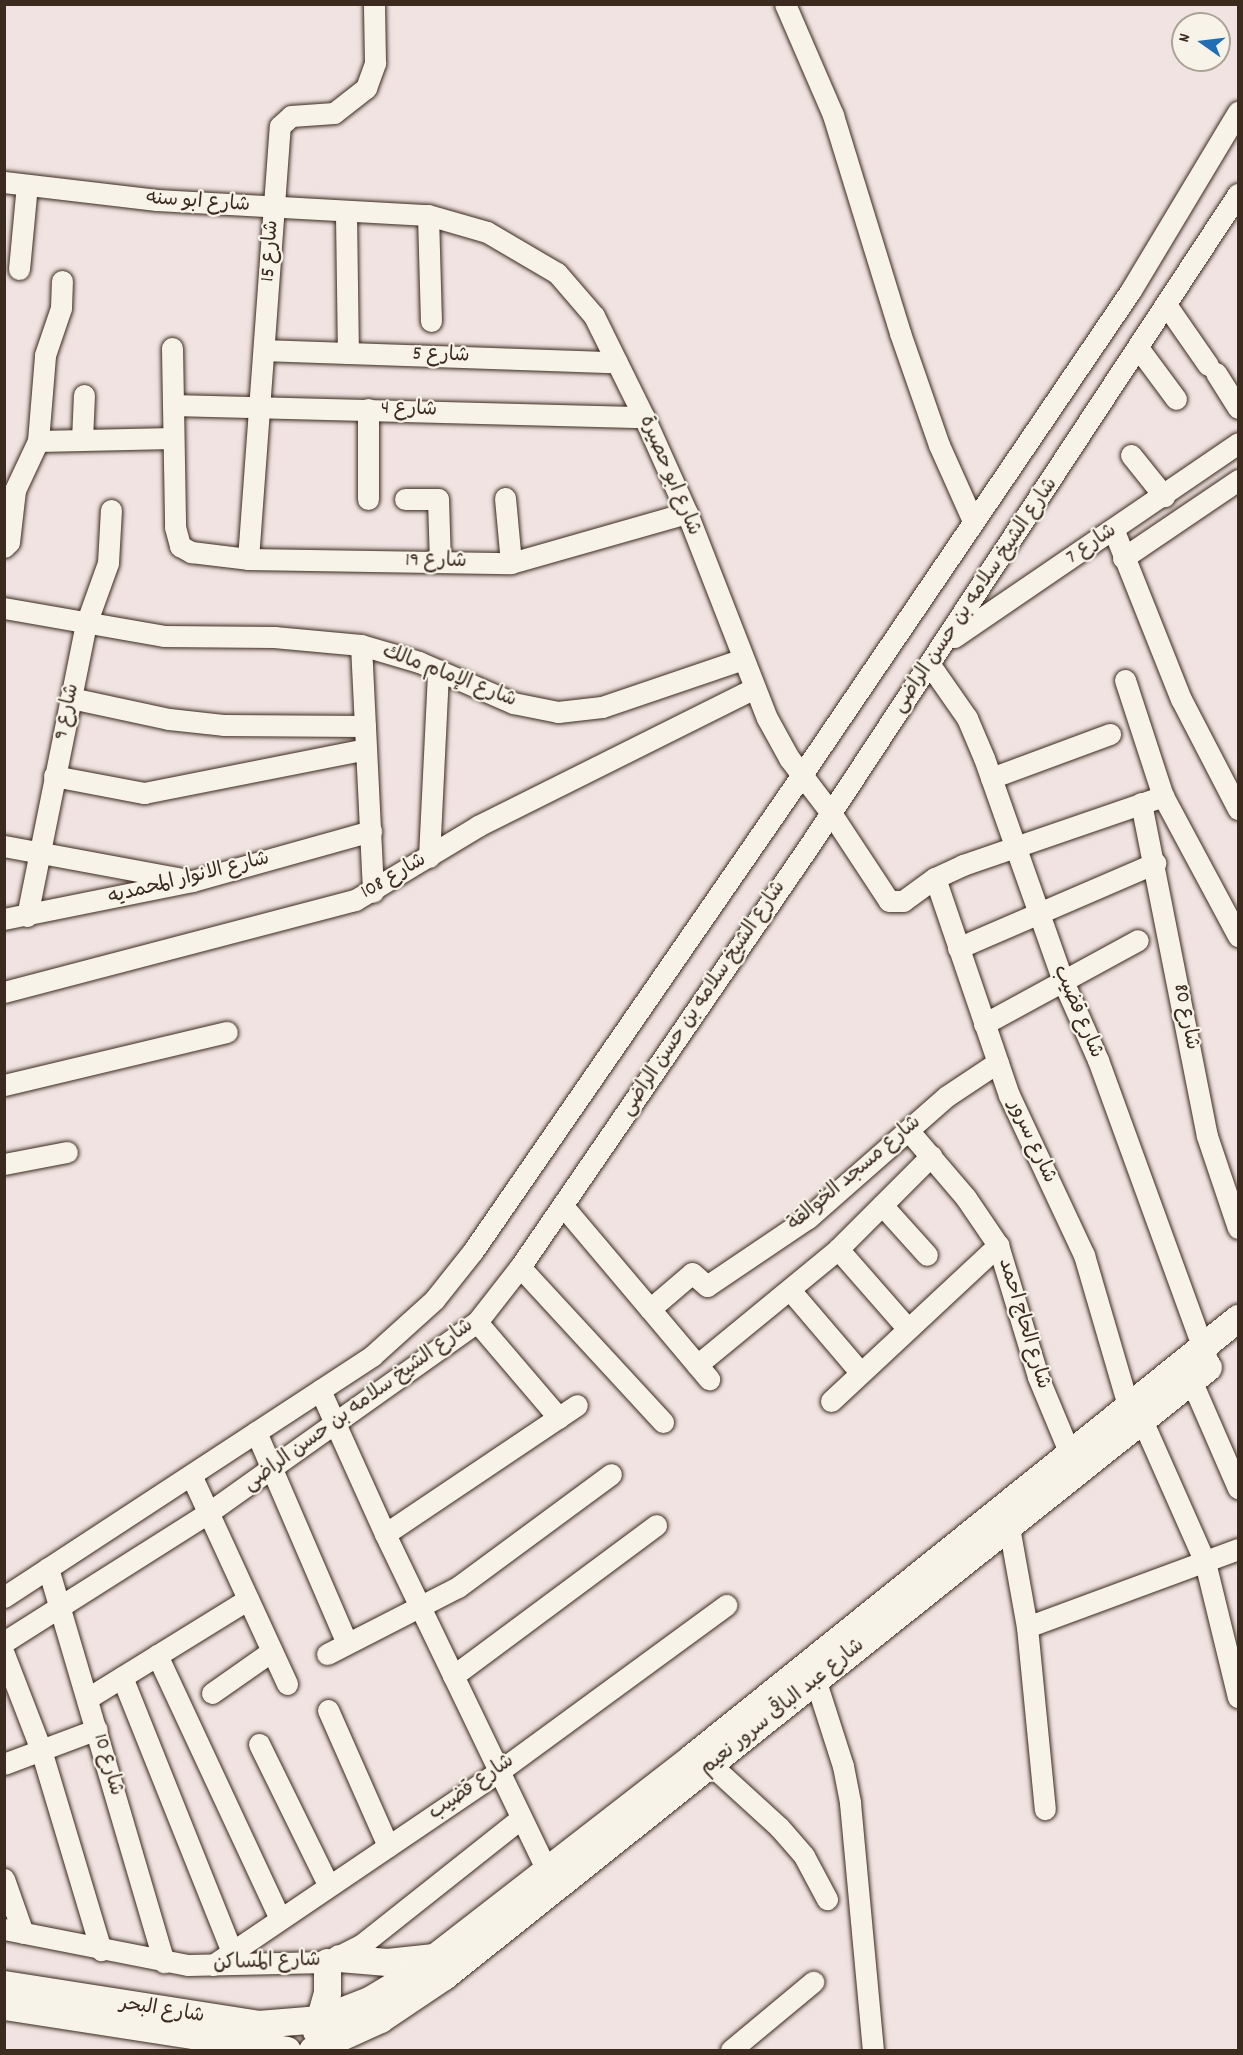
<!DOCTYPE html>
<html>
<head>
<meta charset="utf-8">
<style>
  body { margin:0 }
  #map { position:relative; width:1243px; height:2055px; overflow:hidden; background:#f0e3e1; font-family:Dekko,"Playpen Sans Arabic",sans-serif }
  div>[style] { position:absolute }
  .roads { filter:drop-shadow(0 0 2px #3b2a1e) drop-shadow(0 0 2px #3b2a1e) }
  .minor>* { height:21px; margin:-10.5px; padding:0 10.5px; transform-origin:10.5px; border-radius:10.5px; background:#f7f3e8 }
  .tertiary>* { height:27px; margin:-13.5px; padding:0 13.5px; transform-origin:13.5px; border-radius:13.5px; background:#f7f3e8 }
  span { translate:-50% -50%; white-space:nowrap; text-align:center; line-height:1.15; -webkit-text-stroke:4.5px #f7f3e8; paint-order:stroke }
  .street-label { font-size:20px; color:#3b2a1e }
  .frame { position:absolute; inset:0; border:6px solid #3b2a1e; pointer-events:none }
  .north { position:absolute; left:1171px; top:12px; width:60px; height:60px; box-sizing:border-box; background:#f7f3e8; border:2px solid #aca397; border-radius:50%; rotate:284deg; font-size:16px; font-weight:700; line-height:24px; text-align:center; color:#3b2a1e }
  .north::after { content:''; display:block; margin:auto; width:21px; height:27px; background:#1f6fb2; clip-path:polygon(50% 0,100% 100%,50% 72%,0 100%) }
</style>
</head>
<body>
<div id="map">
  <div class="roads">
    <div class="minor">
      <i style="left:785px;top:4px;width:121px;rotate:66.6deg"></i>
      <i style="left:833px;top:115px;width:228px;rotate:72.9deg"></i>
      <i style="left:900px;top:333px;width:119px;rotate:70.8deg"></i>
      <i style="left:939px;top:445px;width:83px;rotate:65.9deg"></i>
      <i style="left:4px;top:182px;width:154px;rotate:6.7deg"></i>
      <i style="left:157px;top:200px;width:271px;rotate:3.2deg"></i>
      <i style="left:428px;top:215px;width:61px;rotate:16.1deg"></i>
      <i style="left:487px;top:232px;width:81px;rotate:30.4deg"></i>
      <i style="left:557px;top:273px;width:57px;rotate:49.3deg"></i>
      <i style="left:594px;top:316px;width:113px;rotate:63.7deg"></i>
      <i style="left:644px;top:417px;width:105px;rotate:65.9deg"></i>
      <i style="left:687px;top:513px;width:220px;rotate:68.7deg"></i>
      <i style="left:767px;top:718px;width:46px;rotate:61.2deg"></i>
      <i style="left:789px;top:758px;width:69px;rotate:52.6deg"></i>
      <i style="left:831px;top:813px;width:105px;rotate:56.6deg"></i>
      <i style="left:889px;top:901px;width:14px"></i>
      <i style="left:903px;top:901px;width:39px;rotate:-36deg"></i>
      <i style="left:935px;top:878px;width:31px;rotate:-25deg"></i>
      <i style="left:963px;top:865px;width:212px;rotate:-19deg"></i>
      <i style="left:346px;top:214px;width:139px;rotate:89.2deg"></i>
      <i style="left:428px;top:215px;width:106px;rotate:88.4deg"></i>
      <i style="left:19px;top:269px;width:84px;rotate:-84.6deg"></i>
      <i style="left:1167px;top:306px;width:72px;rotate:55.2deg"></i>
      <i style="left:172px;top:348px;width:179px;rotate:89deg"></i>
      <i style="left:175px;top:527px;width:20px;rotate:75deg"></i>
      <i style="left:180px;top:546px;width:13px;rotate:29deg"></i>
      <i style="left:191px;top:552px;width:57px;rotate:7deg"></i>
      <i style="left:248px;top:559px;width:263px;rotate:0.9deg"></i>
      <i style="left:511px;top:563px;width:183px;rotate:-15.9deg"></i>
      <i style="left:1139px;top:349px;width:62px;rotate:53.5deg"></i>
      <i style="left:265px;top:350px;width:352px;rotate:2deg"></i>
      <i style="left:1216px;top:373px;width:41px;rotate:57.8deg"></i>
      <i style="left:173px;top:405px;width:471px;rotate:1.5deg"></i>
      <i style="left:368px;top:409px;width:90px;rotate:90deg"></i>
      <i style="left:82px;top:440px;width:45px;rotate:-87.5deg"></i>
      <i style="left:38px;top:441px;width:135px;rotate:-1.3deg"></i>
      <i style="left:1131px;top:455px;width:53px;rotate:51.2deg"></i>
      <i style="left:505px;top:498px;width:65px;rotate:84.7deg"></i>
      <i style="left:405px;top:499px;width:33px"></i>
      <i style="left:438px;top:499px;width:63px;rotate:88.2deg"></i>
      <i style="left:1114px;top:531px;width:181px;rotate:68.3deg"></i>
      <i style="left:1181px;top:699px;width:124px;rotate:62.6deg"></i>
      <i style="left:4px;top:547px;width:7px;rotate:-45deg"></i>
      <i style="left:9px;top:542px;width:52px;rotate:-83.4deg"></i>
      <i style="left:15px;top:490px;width:54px;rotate:-64.9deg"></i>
      <i style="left:38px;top:441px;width:86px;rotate:-85.3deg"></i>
      <i style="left:45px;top:355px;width:50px;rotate:-71.2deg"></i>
      <i style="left:61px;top:308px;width:27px;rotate:-88deg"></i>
      <i style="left:1123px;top:558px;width:139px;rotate:-34.1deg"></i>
      <i style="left:248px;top:559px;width:434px;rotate:-85.8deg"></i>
      <i style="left:280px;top:126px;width:15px;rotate:-42deg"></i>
      <i style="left:291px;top:116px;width:43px;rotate:-4deg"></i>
      <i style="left:334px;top:113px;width:41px;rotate:-38deg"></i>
      <i style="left:366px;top:88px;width:27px;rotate:-70deg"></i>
      <i style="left:375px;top:63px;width:59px;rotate:-91deg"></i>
      <i style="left:4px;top:608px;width:162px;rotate:9.9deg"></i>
      <i style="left:164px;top:636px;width:110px;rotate:0.5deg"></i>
      <i style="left:274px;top:637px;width:87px;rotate:5.3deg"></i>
      <i style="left:361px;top:645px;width:60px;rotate:16.3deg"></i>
      <i style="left:419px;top:662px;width:103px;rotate:23.6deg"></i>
      <i style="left:513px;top:703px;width:46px;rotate:11.3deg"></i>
      <i style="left:558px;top:712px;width:44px;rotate:-6.5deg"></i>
      <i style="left:602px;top:707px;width:149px;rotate:-18.8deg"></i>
      <i style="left:954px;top:637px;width:344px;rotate:-34.3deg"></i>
      <i style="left:361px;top:645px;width:247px;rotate:87.2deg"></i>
      <i style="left:930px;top:665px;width:65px;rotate:55.1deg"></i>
      <i style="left:967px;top:718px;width:43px;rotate:67deg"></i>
      <i style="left:984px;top:758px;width:237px;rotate:70.5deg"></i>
      <i style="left:1063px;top:981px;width:86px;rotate:66.1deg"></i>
      <i style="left:1098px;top:1060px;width:319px;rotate:70deg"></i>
      <i style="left:1125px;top:680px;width:122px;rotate:71.9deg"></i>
      <i style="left:1163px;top:796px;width:159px;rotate:61.8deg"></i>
      <i style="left:71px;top:698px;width:100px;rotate:12.1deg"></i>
      <i style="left:169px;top:719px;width:54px;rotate:6.3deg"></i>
      <i style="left:223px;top:725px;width:142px;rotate:0.4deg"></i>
      <i style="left:54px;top:776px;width:92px;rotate:10.7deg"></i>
      <i style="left:144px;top:793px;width:226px;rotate:-11.2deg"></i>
      <i style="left:991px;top:778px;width:127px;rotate:-20.3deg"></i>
      <i style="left:1141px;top:803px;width:339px;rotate:78.8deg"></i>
      <i style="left:1207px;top:1136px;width:97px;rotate:71.4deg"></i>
      <i style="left:4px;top:846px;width:181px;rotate:10.5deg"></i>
      <i style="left:429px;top:857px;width:187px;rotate:-87.2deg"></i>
      <i style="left:935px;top:878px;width:229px;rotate:71.2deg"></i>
      <i style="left:1009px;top:1095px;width:177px;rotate:64.9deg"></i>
      <i style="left:1084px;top:1255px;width:156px;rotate:73.7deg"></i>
      <i style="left:27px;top:916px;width:298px;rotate:-78.6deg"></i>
      <i style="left:86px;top:624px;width:65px;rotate:-70.2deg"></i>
      <i style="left:108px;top:563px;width:53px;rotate:-86.8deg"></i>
      <i style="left:4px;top:919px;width:192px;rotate:-11.4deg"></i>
      <i style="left:192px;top:881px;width:186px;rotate:-15.6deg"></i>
      <i style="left:958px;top:948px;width:215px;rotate:-23.3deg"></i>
      <i style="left:4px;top:992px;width:363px;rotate:-14.7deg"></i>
      <i style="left:355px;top:900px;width:144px;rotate:-31deg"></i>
      <i style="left:478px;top:826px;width:309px;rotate:-26.5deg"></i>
      <i style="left:984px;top:1024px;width:175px;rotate:-28.6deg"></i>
      <i style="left:4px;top:1085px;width:229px;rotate:-13.4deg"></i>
      <i style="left:908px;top:1130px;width:89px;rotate:49.5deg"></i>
      <i style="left:966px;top:1198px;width:57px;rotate:55.8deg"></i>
      <i style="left:998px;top:1245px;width:138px;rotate:73.1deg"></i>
      <i style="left:1038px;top:1377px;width:96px;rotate:67.4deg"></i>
      <i style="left:4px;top:1164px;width:64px;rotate:-10.8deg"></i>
      <i style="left:882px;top:1205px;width:67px;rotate:48deg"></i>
      <i style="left:563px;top:1206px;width:135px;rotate:49.8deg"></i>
      <i style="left:650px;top:1309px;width:55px;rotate:-40.6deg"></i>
      <i style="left:692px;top:1273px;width:20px;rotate:41deg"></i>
      <i style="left:707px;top:1286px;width:122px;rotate:-34deg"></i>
      <i style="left:808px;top:1218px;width:185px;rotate:-41.3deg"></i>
      <i style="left:947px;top:1096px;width:61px;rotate:-33.7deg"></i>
      <i style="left:838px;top:1249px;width:106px;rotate:48.8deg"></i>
      <i style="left:520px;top:1267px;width:211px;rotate:47.3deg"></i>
      <i style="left:790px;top:1290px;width:109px;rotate:49.5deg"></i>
      <i style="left:650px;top:1309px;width:92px;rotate:49.9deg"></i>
      <i style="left:477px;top:1322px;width:126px;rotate:49.5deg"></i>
      <i style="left:697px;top:1365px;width:183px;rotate:-39.4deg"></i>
      <i style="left:838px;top:1249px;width:132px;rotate:-45deg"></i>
      <i style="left:1191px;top:1380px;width:118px;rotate:66.5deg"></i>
      <i style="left:320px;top:1390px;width:158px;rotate:65.7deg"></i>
      <i style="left:385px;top:1534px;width:371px;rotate:64.3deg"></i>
      <i style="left:831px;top:1401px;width:229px;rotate:-43deg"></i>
      <i style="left:1142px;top:1420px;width:155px;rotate:66.1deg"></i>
      <i style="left:1205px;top:1562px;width:139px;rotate:76.3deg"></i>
      <i style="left:256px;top:1432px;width:230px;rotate:66.7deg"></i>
      <i style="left:191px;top:1475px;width:230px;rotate:65.3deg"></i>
      <i style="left:1009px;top:1527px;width:102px;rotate:79.8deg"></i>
      <i style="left:1027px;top:1627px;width:183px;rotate:84.4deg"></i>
      <i style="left:385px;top:1534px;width:231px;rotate:-33.9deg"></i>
      <i style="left:48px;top:1568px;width:411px;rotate:73.6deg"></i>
      <i style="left:4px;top:1597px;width:440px;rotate:-33.2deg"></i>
      <i style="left:372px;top:1356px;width:84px;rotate:-42.1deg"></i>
      <i style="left:434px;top:1300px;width:63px;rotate:-51.5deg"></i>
      <i style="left:473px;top:1251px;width:577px;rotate:-55.37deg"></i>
      <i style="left:801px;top:776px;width:587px;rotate:-55.82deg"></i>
      <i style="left:1131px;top:290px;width:208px;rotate:-59deg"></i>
      <i style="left:1027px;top:1627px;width:225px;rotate:-20.3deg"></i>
      <i style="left:4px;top:1642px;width:241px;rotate:-32.3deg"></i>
      <i style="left:208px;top:1513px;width:330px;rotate:-35.4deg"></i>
      <i style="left:477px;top:1322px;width:70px;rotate:-52deg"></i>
      <i style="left:520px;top:1267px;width:514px;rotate:-55.54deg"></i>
      <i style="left:811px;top:843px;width:777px;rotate:-56.66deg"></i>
      <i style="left:4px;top:1654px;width:103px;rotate:68.9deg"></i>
      <i style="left:41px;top:1750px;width:209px;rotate:73.3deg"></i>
      <i style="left:327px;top:1654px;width:147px;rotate:-27.1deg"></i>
      <i style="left:458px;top:1587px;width:190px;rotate:-36.4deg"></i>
      <i style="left:157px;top:1655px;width:291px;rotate:65deg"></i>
      <i style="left:453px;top:1676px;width:253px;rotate:-36.6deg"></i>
      <i style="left:122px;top:1677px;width:296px;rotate:68.2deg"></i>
      <i style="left:816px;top:1682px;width:88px;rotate:72.2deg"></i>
      <i style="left:843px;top:1766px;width:38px;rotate:79deg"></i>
      <i style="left:850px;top:1803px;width:248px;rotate:84.7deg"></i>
      <i style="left:212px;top:1693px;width:73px;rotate:-35deg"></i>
      <i style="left:88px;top:1698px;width:188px;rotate:-31.7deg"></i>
      <i style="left:328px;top:1710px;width:149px;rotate:66.2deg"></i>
      <i style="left:259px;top:1744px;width:158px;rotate:63.8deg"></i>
      <i style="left:4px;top:1764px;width:99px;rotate:-20.6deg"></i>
      <i style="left:711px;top:1765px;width:92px;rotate:42.4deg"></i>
      <i style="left:779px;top:1827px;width:38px;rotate:49deg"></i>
      <i style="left:804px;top:1856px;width:49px;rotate:61.9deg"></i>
      <i style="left:4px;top:1879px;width:57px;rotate:70.6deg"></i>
      <i style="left:4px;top:1929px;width:187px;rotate:11.1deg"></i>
      <i style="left:188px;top:1965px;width:139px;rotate:-1.2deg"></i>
      <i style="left:327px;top:1962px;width:38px;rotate:-27deg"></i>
      <i style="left:361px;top:1945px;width:204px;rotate:-38.4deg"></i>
      <i style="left:213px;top:1965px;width:344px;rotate:-34.1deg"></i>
      <i style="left:498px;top:1772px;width:283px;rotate:-36.2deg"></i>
      <i style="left:731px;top:2050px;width:107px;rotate:-39.7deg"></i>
    </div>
    <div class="tertiary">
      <i style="left:339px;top:1958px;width:48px;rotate:4.8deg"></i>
      <i style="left:387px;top:1962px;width:47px;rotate:-6.1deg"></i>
      <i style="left:4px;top:1984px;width:257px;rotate:8.9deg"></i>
      <i style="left:258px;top:2024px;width:62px;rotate:-4.6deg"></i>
      <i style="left:320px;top:2019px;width:53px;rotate:-21.2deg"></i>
      <i style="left:369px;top:2000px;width:52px;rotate:-31deg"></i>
      <i style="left:414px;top:1973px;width:352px;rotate:-37.8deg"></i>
      <i style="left:692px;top:1757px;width:701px;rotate:-38.8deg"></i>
      <i style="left:4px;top:2006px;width:286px;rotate:8.8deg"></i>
      <i style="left:316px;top:2031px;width:40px;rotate:-74deg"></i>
      <i style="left:327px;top:1993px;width:31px;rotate:-90deg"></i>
      <i style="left:312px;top:2050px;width:75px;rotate:-24.5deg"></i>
      <i style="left:380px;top:2019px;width:77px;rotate:-33.9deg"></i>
      <i style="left:444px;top:1976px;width:977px;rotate:-38.56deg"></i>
    </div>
  </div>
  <div class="street-label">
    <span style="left:198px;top:203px;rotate:4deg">شارع ابو سنه</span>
    <span style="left:271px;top:251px;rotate:-86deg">شارع 15</span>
    <span style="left:441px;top:356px;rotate:2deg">شارع 5</span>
    <span style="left:409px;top:410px;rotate:2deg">شارع 4</span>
    <span style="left:669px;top:476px;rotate:67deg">شارع ابو حصيرة</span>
    <span style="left:1092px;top:545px;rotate:-34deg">شارع 7</span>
    <span style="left:436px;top:562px;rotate:1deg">شارع 19</span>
    <span style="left:976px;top:596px;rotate:-56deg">شارع الشيخ سلامه بن حسن الراضى</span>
    <span style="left:449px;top:677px;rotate:21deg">شارع الإمام مالك</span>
    <span style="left:68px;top:712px;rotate:-78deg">شارع 9</span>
    <span style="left:394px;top:877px;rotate:-30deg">شارع 108</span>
    <span style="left:189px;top:879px;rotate:-14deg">شارع الانوار المحمديه</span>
    <span style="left:704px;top:999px;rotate:-56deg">شارع الشيخ سلامه بن حسن الراضى</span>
    <span style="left:1077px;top:1012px;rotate:67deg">شارع قضيب</span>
    <span style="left:1185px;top:1017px;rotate:79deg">شارع 80</span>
    <span style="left:1031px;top:1142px;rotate:65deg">شارع سرور</span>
    <span style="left:855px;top:1174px;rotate:-40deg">شارع مسجد الخوالقة</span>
    <span style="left:1023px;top:1324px;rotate:73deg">شارع الحاج احمد</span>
    <span style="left:359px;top:1406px;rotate:-36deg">شارع الشيخ سلامه بن حسن الراضى</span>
    <span style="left:783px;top:1708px;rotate:-39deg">شارع عبد الباقى سرور نعيم</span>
    <span style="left:107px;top:1765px;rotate:74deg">شارع 10</span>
    <span style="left:472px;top:1788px;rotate:-35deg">شارع قضيب</span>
    <span style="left:267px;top:1963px;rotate:-2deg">شارع المساكن</span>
    <span style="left:162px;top:2011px;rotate:9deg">شارع البحر</span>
  </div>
  <div class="frame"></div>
  <div class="north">N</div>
</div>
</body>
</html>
